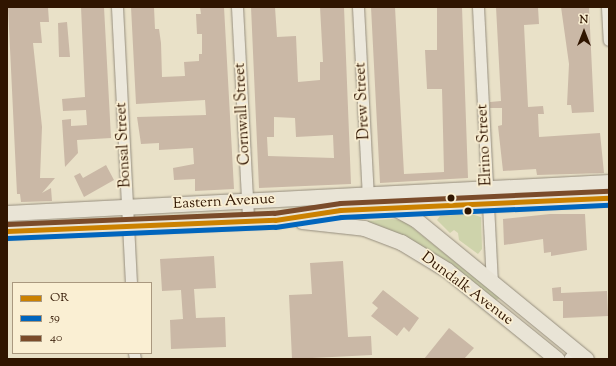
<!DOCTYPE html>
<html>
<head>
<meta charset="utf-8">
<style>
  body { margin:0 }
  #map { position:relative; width:616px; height:366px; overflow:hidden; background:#e9e1c8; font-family:"Sorts Mill Goudy",serif }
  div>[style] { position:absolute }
  .green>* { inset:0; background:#ced3ab }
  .building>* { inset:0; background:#cab8a6 }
  .roads { filter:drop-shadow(0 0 1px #958d7d) drop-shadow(0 0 1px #958d7d) }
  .minor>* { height:11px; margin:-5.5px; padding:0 5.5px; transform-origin:5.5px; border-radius:5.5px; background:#ece8dc }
  .major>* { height:15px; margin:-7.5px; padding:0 7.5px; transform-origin:7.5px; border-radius:7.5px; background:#e9e4d6 }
  .bus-1>* { height:5px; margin:-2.5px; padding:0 2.5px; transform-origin:2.5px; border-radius:2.5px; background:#cb8100 }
  .bus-2>* { height:5px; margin:-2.5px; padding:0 2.5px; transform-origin:2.5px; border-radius:2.5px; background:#0065bd }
  .bus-3>* { height:5px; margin:-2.5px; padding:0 2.5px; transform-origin:2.5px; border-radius:2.5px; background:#7a4b2a }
  .dots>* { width:11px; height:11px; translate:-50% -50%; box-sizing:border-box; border:2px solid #faefd3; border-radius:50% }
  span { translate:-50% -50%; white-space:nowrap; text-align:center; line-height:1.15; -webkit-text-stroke:3.5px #faefd3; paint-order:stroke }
  .street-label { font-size:15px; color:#301500 }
  .frame { position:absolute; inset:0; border:8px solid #301500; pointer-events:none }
  .legend { position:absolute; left:12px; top:282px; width:140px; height:72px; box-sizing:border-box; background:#faefd3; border:1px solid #a9987f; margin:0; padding:5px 7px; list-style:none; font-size:12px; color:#301500 }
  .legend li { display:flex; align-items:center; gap:8px; height:20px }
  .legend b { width:20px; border:1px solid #a9987f }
  .north { position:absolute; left:564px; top:12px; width:40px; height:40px; -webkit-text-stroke:3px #faefd3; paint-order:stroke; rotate:0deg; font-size:11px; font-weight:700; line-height:16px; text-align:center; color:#301500 }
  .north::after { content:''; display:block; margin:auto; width:14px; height:18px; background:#301500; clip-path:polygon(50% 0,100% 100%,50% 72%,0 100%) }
</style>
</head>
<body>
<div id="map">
  <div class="green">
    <i style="clip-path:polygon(471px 214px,481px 217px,482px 249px,478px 254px,459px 240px,458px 233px,454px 230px,450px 233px,437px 220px,440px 216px)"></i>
    <i style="clip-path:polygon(392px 219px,404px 221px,500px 298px,493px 302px,366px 221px)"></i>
  </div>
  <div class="building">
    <i style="clip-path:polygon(8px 7px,48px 7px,49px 22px,40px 22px,42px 43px,33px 43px,42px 127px,40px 178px,55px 178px,42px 193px,51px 188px,52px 201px,21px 202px,20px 194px,17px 194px)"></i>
    <i style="clip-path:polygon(81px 7px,104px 7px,111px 138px,77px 140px,78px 153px,65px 167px,62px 120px,71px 119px,71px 126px,87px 125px,86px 110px,63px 111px,62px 99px,85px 97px)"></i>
    <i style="clip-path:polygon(131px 7px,154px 7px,155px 29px,159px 29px,161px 43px,162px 77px,185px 76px,184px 62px,199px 61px,199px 54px,202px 54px,202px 34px,197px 34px,196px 14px,201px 14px,200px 7px,224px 7px,234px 189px,195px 191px,195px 179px,174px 180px,173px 168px,194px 164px,193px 148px,159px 150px,159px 143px,141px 144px,137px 117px,206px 115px,205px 100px,136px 104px)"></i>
    <i style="clip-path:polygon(evenodd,251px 7px,275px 7px,277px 37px,296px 36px,298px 82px,320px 80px,320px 62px,323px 62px,320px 7px,344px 7px,351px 184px,259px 188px,251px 7px,274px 117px,295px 118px,296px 137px,333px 135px,334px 158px,268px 156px,267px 137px,274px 137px,274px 117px)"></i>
    <i style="clip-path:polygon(371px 7px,395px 7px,404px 174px,444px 172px,442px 89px,427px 89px,425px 50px,437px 50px,437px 7px,462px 7px,468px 178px,380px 183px)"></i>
    <i style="clip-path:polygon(496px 7px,538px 7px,539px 24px,524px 25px,528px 107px,543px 106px,544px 114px,538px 114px,539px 137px,600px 133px,604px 173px,537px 175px,536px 169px,503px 171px,498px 126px,502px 125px,502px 108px,490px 108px,490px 102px,501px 101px)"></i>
    <i style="clip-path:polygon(561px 7px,589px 7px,594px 112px,572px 113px,571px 105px,567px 105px,569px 64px)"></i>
    <i style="clip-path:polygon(67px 22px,70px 57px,59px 57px,58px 23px)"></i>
    <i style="clip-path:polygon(106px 165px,114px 180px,84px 197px,74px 176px,80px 173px,83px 178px)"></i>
    <i style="clip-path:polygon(550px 214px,585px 214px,587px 250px,551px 256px,551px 252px,544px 253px,543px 239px,504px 245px,503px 219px)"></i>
    <i style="clip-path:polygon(214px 256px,216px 288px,194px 289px,196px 318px,225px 317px,226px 347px,171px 349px,170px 320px,183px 319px,181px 290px,162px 291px,160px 259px)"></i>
    <i style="clip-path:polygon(343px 261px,348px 337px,371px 336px,372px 355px,292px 359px,289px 295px,312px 294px,310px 263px)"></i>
    <i style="clip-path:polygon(561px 287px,561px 293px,607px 291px,608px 316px,563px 318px,563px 301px,553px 301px,552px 288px)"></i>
    <i style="clip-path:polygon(383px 290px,419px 318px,409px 332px,404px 327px,397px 336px,371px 316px,378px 308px,372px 303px)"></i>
    <i style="clip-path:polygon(449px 328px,474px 348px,464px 359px,424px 359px)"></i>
  </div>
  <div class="roads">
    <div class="minor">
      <i style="left:117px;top:7px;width:276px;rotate:87.1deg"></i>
      <i style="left:237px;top:7px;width:213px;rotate:87deg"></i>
      <i style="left:358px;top:7px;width:188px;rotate:87deg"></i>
      <i style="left:478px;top:7px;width:276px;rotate:87.1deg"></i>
      <i style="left:607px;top:7px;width:33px;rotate:87deg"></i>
      <i style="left:134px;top:353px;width:6px;rotate:81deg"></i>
      <i style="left:569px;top:359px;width:10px;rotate:-53deg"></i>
    </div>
    <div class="major">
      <i style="left:396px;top:209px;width:21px;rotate:28deg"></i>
      <i style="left:415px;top:219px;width:221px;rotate:39.3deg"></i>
      <i style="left:7px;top:213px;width:603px;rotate:-2.95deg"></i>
      <i style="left:302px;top:221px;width:62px;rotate:6.4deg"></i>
      <i style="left:364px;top:228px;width:40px;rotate:21deg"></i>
      <i style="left:401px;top:242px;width:54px;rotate:31.3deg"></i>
      <i style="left:447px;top:270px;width:141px;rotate:39deg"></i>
      <i style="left:7px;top:231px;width:268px;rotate:-2.4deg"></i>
      <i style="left:275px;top:220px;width:66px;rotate:-8.7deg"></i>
      <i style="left:340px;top:210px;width:269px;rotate:-2.6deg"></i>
    </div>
  </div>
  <div class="bus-1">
    <i style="left:7px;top:231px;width:268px;rotate:-2.4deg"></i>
    <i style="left:275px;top:220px;width:66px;rotate:-8.7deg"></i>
    <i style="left:340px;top:210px;width:269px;rotate:-2.6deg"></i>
  </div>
  <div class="bus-2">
    <i style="left:7px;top:238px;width:268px;rotate:-2.4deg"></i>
    <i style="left:275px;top:227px;width:67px;rotate:-8.6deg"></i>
    <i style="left:341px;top:217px;width:268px;rotate:-2.6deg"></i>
  </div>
  <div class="bus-3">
    <i style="left:7px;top:224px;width:267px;rotate:-2.4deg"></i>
    <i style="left:274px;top:213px;width:67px;rotate:-8.6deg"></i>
    <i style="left:340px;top:203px;width:269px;rotate:-2.6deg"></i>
  </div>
  <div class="dots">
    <i style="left:451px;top:198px;background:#301500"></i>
    <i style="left:468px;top:211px;background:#301500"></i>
  </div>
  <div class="street-label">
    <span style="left:363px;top:101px;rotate:-93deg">Drew Street</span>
    <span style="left:243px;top:114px;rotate:-93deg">Cornwall Street</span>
    <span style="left:124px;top:145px;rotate:-93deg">Bonsal Street</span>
    <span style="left:485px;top:145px;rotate:-93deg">Elrino Street</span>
    <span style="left:224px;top:202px;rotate:-3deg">Eastern Avenue</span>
    <span style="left:467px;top:289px;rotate:37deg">Dundalk Avenue</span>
  </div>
  <div class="frame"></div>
  <ul class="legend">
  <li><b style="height:5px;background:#cb8100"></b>OR</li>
  <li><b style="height:5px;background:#0065bd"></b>59</li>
  <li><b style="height:5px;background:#7a4b2a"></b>40</li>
  </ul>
  <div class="north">N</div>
</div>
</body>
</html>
